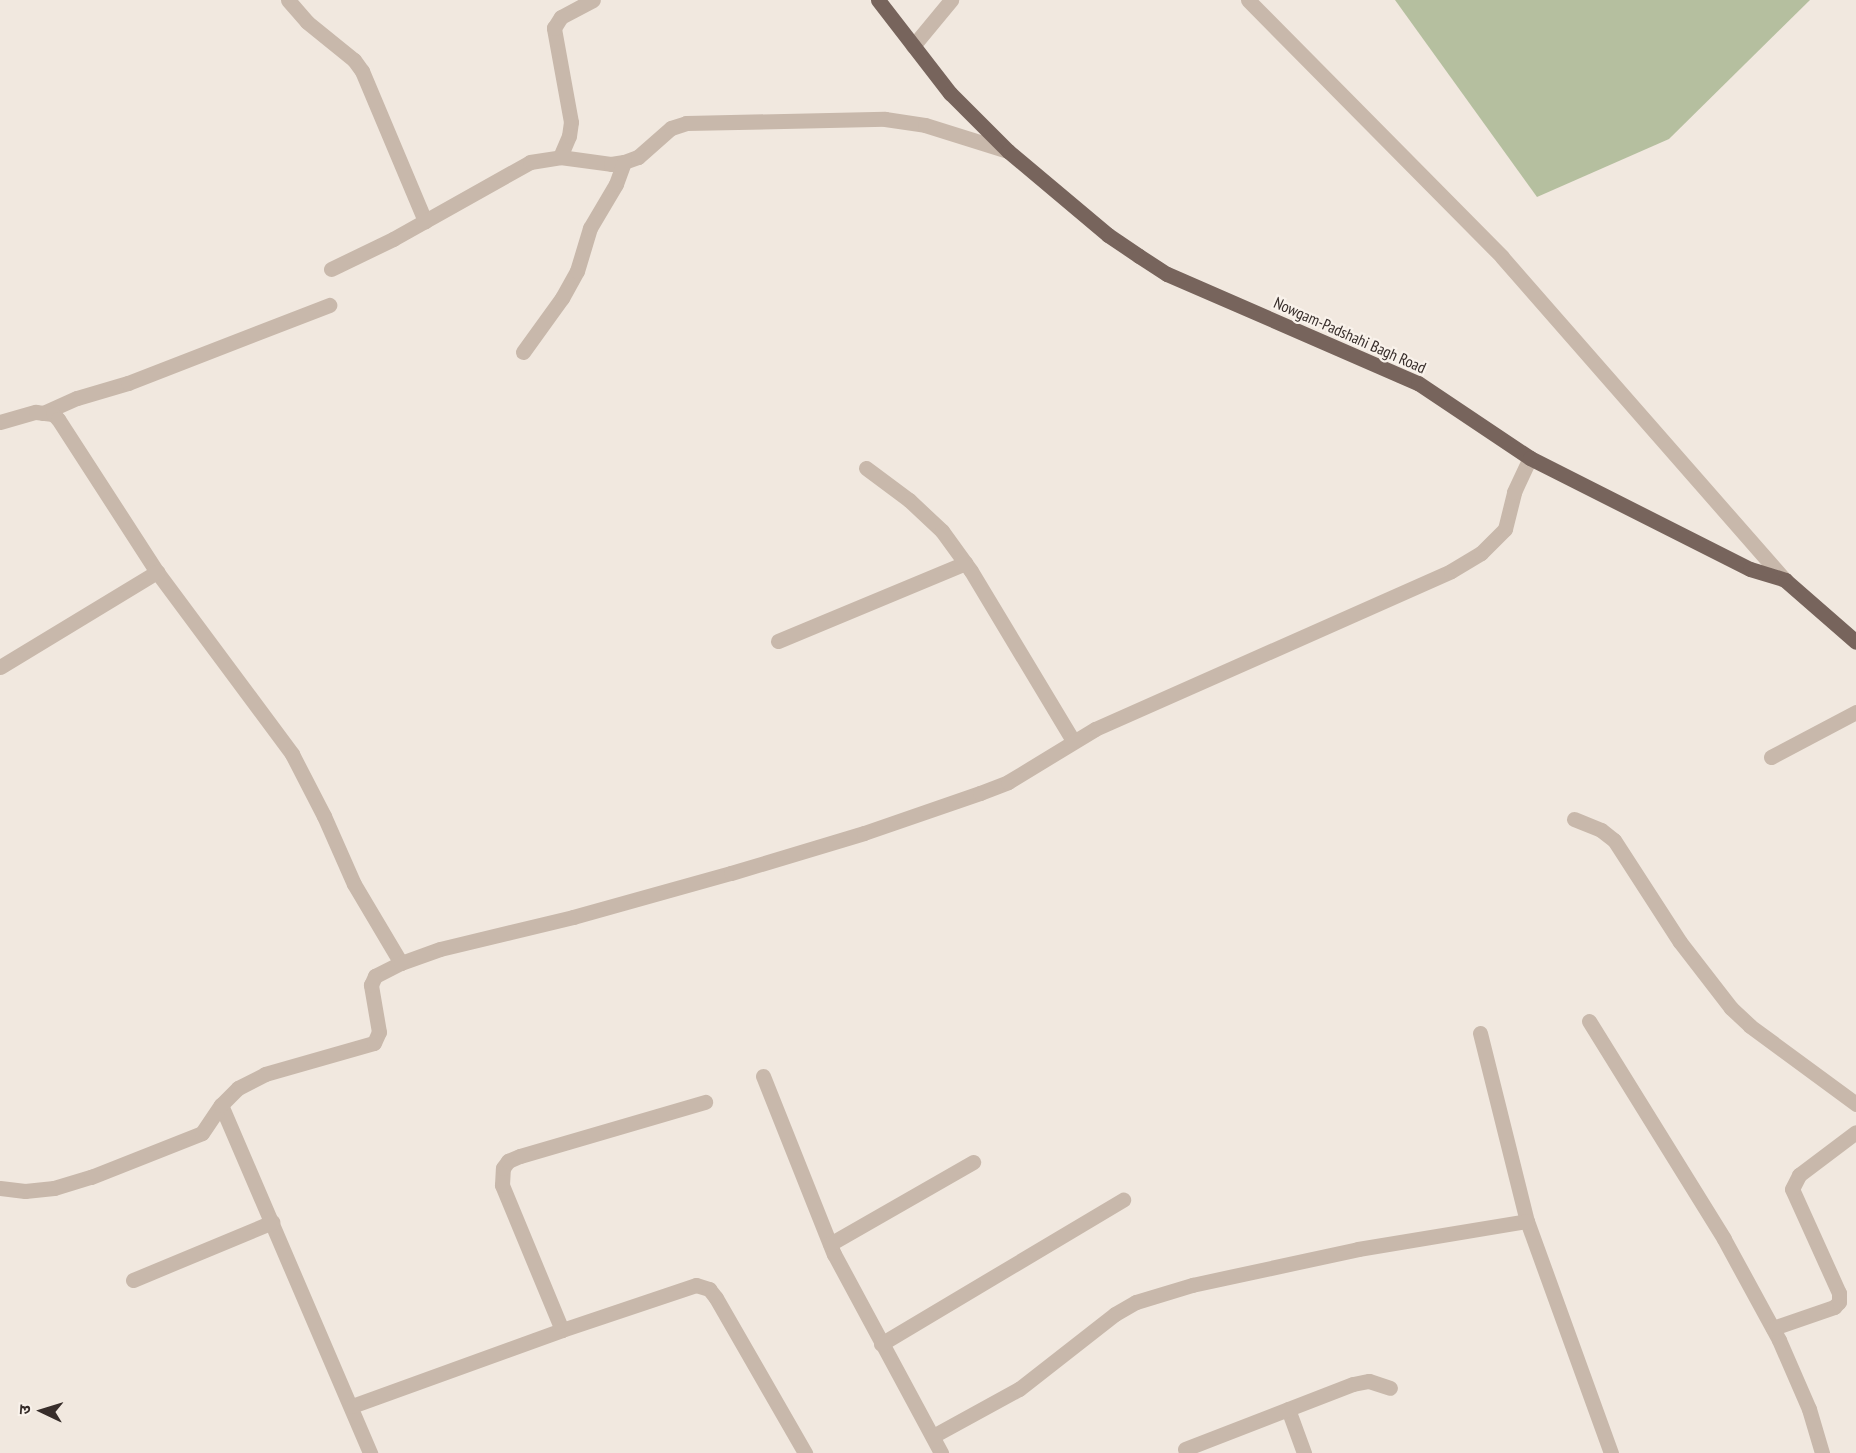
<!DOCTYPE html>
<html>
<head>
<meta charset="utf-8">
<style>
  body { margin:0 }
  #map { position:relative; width:1856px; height:1453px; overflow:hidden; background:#f1e8df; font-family:"PT Sans Narrow","Noto Sans Devanagari",sans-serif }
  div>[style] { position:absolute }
  .green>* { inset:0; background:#b5bf9f }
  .minor>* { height:15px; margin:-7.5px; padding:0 7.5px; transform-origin:7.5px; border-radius:7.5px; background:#c8b8ab }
  .major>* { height:15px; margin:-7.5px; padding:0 7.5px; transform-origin:7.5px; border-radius:7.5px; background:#77645c }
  span { translate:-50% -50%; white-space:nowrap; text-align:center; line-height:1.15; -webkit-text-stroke:4.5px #f9f2eb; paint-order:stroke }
  .street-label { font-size:16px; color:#372d2a }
  .north { position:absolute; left:12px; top:1381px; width:60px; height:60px; -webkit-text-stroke:4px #f9f2eb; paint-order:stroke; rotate:274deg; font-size:16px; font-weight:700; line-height:24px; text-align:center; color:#372d2a }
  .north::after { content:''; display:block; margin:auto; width:21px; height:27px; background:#372d2a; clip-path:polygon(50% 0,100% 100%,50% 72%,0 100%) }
</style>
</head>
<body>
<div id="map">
  <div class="green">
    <i style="clip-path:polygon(1395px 0,1810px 0,1669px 139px,1537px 197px)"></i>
  </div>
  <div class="minor">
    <i style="left:288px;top:0;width:29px;rotate:49deg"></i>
    <i style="left:307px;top:22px;width:60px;rotate:39deg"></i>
    <i style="left:354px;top:60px;width:14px;rotate:54deg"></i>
    <i style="left:362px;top:71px;width:163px;rotate:67.2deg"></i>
    <i style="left:1248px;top:0;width:361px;rotate:45.3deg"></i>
    <i style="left:1502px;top:257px;width:429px;rotate:48.8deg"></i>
    <i style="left:913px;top:46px;width:60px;rotate:-50.4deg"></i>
    <i style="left:560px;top:157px;width:23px;rotate:-67deg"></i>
    <i style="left:569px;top:136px;width:14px;rotate:-82deg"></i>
    <i style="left:571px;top:122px;width:96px;rotate:-100.3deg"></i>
    <i style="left:554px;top:28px;width:13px;rotate:-58deg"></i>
    <i style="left:561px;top:17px;width:36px;rotate:-28deg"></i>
    <i style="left:331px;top:269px;width:69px;rotate:-25.8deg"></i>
    <i style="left:393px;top:239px;width:157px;rotate:-29.3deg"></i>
    <i style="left:530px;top:162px;width:30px;rotate:-9deg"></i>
    <i style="left:560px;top:157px;width:51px;rotate:7.8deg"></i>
    <i style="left:611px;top:164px;width:13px;rotate:-9deg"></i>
    <i style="left:624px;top:162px;width:15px;rotate:-20deg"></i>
    <i style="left:638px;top:157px;width:44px;rotate:-41.3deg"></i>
    <i style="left:671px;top:128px;width:16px;rotate:-18deg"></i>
    <i style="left:686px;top:123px;width:199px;rotate:-1.2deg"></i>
    <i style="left:885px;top:119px;width:40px;rotate:8.5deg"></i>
    <i style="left:925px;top:125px;width:87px;rotate:17.4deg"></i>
    <i style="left:523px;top:352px;width:67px;rotate:-54.2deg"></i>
    <i style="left:562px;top:298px;width:31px;rotate:-61deg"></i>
    <i style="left:577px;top:271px;width:45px;rotate:-73.2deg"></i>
    <i style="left:590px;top:228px;width:51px;rotate:-59.4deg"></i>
    <i style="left:616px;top:184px;width:23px;rotate:-70deg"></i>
    <i style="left:43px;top:413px;width:37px;rotate:-24deg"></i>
    <i style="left:77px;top:398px;width:53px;rotate:-16.4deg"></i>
    <i style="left:128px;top:383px;width:216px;rotate:-21.2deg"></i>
    <i style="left:0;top:422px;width:37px;rotate:-16deg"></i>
    <i style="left:36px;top:412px;width:17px;rotate:7deg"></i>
    <i style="left:53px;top:414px;width:7px;rotate:45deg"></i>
    <i style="left:58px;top:419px;width:182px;rotate:57.1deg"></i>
    <i style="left:157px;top:572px;width:227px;rotate:53.4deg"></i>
    <i style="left:292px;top:754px;width:70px;rotate:62.7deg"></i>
    <i style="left:324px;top:816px;width:74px;rotate:66.2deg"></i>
    <i style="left:354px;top:884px;width:92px;rotate:59.3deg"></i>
    <i style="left:866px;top:468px;width:54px;rotate:36.7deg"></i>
    <i style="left:909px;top:500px;width:45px;rotate:43.2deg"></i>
    <i style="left:942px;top:531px;width:49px;rotate:54.1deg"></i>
    <i style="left:971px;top:571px;width:198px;rotate:59deg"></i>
    <i style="left:778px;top:641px;width:203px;rotate:-22.6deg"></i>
    <i style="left:0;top:667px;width:184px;rotate:-31.2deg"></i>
    <i style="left:1771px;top:757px;width:96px;rotate:-27.9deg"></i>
    <i style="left:1574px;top:819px;width:29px;rotate:22deg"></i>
    <i style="left:1601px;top:830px;width:16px;rotate:38deg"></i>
    <i style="left:1614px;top:840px;width:121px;rotate:57.1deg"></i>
    <i style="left:1680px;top:942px;width:83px;rotate:52.3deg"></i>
    <i style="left:1731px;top:1008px;width:26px;rotate:43deg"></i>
    <i style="left:1750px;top:1026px;width:132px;rotate:36.3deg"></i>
    <i style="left:1589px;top:1021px;width:256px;rotate:58.2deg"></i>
    <i style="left:1724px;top:1239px;width:115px;rotate:61.4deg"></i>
    <i style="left:1779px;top:1340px;width:75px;rotate:66.5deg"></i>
    <i style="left:1809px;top:1409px;width:46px;rotate:73.5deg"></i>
    <i style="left:1480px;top:1033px;width:194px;rotate:76deg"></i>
    <i style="left:1527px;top:1221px;width:247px;rotate:70.1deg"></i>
    <i style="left:763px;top:1076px;width:192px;rotate:68.3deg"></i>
    <i style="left:834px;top:1254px;width:226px;rotate:61.7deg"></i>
    <i style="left:221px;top:1105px;width:379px;rotate:66.8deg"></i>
    <i style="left:0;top:1188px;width:25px;rotate:7deg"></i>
    <i style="left:25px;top:1191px;width:29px;rotate:-6deg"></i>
    <i style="left:54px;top:1188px;width:39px;rotate:-17deg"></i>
    <i style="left:91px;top:1177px;width:119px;rotate:-21.6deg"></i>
    <i style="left:202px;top:1133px;width:34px;rotate:-56deg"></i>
    <i style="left:221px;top:1105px;width:24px;rotate:-45deg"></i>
    <i style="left:238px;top:1088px;width:30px;rotate:-27deg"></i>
    <i style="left:265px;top:1074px;width:113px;rotate:-15.9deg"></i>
    <i style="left:374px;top:1043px;width:12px;rotate:-66deg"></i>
    <i style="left:379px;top:1032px;width:48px;rotate:-99.7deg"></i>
    <i style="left:371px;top:985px;width:10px;rotate:-66deg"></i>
    <i style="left:375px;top:976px;width:29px;rotate:-27deg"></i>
    <i style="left:401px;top:963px;width:41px;rotate:-19.7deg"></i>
    <i style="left:440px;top:949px;width:137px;rotate:-13.5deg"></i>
    <i style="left:573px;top:917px;width:164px;rotate:-15.6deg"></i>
    <i style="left:731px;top:873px;width:139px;rotate:-16.7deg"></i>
    <i style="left:864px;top:833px;width:123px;rotate:-19deg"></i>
    <i style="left:980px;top:793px;width:30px;rotate:-21deg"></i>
    <i style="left:1008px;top:782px;width:102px;rotate:-31.3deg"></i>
    <i style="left:1095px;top:729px;width:389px;rotate:-23.9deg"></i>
    <i style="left:1451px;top:571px;width:35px;rotate:-31deg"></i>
    <i style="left:1481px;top:553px;width:34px;rotate:-45deg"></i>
    <i style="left:1505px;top:529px;width:38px;rotate:-76deg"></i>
    <i style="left:1514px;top:492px;width:38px;rotate:-65deg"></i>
    <i style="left:830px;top:1244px;width:165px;rotate:-29.8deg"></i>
    <i style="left:133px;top:1280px;width:151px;rotate:-22.6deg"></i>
    <i style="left:1773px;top:1328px;width:65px;rotate:-19deg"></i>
    <i style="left:1834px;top:1307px;width:7px;rotate:-45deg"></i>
    <i style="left:1839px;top:1302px;width:9px;rotate:-90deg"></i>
    <i style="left:1839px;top:1293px;width:114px;rotate:-114.3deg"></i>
    <i style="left:1792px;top:1189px;width:16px;rotate:-63deg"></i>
    <i style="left:1799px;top:1175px;width:71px;rotate:-37deg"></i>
    <i style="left:562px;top:1330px;width:157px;rotate:-112.5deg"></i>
    <i style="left:502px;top:1185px;width:17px;rotate:-87deg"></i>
    <i style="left:503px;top:1168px;width:9px;rotate:-54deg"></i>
    <i style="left:508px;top:1161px;width:13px;rotate:-23deg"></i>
    <i style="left:520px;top:1156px;width:193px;rotate:-16.3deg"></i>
    <i style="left:881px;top:1344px;width:282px;rotate:-30.8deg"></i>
    <i style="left:352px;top:1406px;width:223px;rotate:-19.9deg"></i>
    <i style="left:562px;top:1330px;width:141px;rotate:-18.6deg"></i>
    <i style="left:696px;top:1285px;width:14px;rotate:17deg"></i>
    <i style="left:709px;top:1289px;width:11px;rotate:52deg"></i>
    <i style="left:716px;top:1298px;width:179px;rotate:60.1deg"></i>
    <i style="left:1288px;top:1409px;width:47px;rotate:70deg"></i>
    <i style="left:933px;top:1436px;width:98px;rotate:-28.7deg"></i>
    <i style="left:1019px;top:1389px;width:122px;rotate:-38deg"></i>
    <i style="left:1115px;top:1314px;width:24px;rotate:-30deg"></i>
    <i style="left:1136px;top:1302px;width:59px;rotate:-16.9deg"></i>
    <i style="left:1192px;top:1285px;width:170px;rotate:-12.2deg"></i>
    <i style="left:1358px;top:1249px;width:171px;rotate:-9.4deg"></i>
    <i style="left:1185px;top:1449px;width:180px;rotate:-21.2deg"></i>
    <i style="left:1353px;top:1384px;width:16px;rotate:-11deg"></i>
    <i style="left:1369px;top:1381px;width:22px;rotate:18deg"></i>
  </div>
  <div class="major">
    <i style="left:878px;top:0;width:118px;rotate:52.3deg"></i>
    <i style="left:950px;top:93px;width:82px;rotate:45deg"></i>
    <i style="left:1008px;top:151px;width:131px;rotate:40deg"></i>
    <i style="left:1108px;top:235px;width:37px;rotate:34deg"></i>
    <i style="left:1139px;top:256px;width:33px;rotate:33deg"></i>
    <i style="left:1167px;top:274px;width:274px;rotate:23.5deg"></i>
    <i style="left:1418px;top:383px;width:135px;rotate:33.8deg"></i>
    <i style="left:1530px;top:458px;width:246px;rotate:26.8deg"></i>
    <i style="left:1750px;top:569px;width:37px;rotate:17deg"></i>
    <i style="left:1785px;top:580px;width:94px;rotate:41.1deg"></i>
  </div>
  <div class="street-label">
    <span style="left:1350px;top:335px;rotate:24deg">Nowgam-Padshahi Bagh Road</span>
  </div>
  <div class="north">उ</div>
</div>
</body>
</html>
